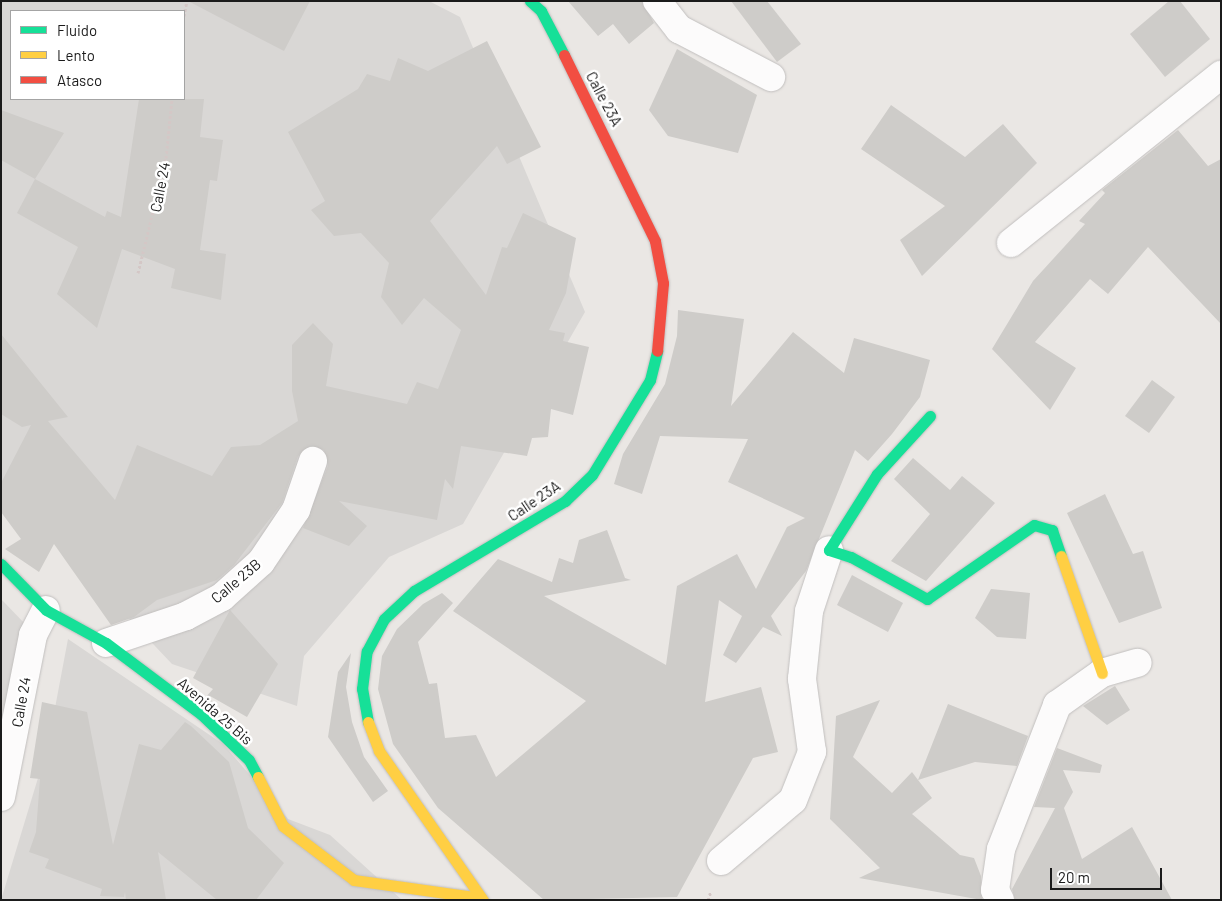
<!DOCTYPE html>
<html>
<head>
<meta charset="utf-8">
<style>
  body { margin:0 }
  #map { position:relative; width:1222px; height:901px; overflow:hidden; background:#eae7e4; font-family:Barlow,sans-serif }
  div>[style] { position:absolute }
  .residential>* { inset:0; background:#d9d7d5 }
  .building>* { inset:0; background:#ceccc9 }
  .path>* { height:3px; margin-top:-1.5px; transform-origin:0; background:repeating-linear-gradient(90deg,#d4c7c6 0 2.5px,transparent 0 5px) }
  .roads { filter:drop-shadow(0 0 1px #c1bfbe) drop-shadow(0 0 1px #c1bfbe) }
  .street>* { height:28px; margin:-14px; padding:0 14px; transform-origin:14px; border-radius:14px; background:#fcfbfb }
  .fast>* { height:11px; margin:-5.5px; padding:0 5.5px; transform-origin:5.5px; border-radius:5.5px; background:#16e098 }
  .slow>* { height:11px; margin:-5.5px; padding:0 5.5px; transform-origin:5.5px; border-radius:5.5px; background:#ffcf43 }
  .jam>* { height:11px; margin:-5.5px; padding:0 5.5px; transform-origin:5.5px; border-radius:5.5px; background:#f24e42 }
  span { translate:-50% -50%; white-space:nowrap; text-align:center; line-height:1.15; -webkit-text-stroke:5px #fff; paint-order:stroke }
  .street-label { font-size:15px; color:#1b1b1b }
  .frame { position:absolute; inset:0; border:2px solid #1b1b1b; pointer-events:none }
  .legend { position:absolute; left:10px; top:10px; width:175px; height:90px; box-sizing:border-box; background:#fff; border:1px solid #a4a4a4; margin:0; padding:6px 9px; list-style:none; font-size:15px; color:#1b1b1b }
  .legend li { display:flex; align-items:center; gap:10px; height:25px }
  .legend b { width:25px; border:1px solid #a4a4a4 }
  .scale { position:absolute; left:1050px; top:868px; width:112px; height:22px; box-sizing:border-box; border:2px solid #1b1b1b; border-top:0; padding-left:6px; font-size:15px; line-height:18px; white-space:nowrap; color:#1b1b1b; -webkit-text-stroke:4px #fff; paint-order:stroke }
</style>
</head>
<body>
<div id="map">
  <div class="residential">
    <i style="clip-path:polygon(evenodd,1px 1px,429px 1px,460px 17px,585px 312px,463px 524px,389px 557px,304px 656px,297px 706px,172px 664px,1px 483px,1px 1px,11px 11px,184px 11px,184px 99px,11px 99px,11px 11px)"></i>
    <i style="clip-path:polygon(1px 599px,28px 627px,1px 745px)"></i>
    <i style="clip-path:polygon(68px 639px,223px 744px,288px 819px,330px 835px,402px 900px,1px 900px,48px 745px)"></i>
  </div>
  <div class="building">
    <i style="clip-path:polygon(188px 1px,310px 1px,284px 51px)"></i>
    <i style="clip-path:polygon(568px 1px,642px 1px,654px 23px,629px 44px,613px 24px,598px 36px)"></i>
    <i style="clip-path:polygon(731px 1px,767px 1px,801px 44px,777px 62px)"></i>
    <i style="clip-path:polygon(1169px 1px,1180px 1px,1210px 39px,1165px 77px,1130px 34px)"></i>
    <i style="clip-path:polygon(487px 41px,541px 147px,507px 164px,497px 146px,430px 221px,486px 295px,502px 247px,507px 248px,523px 213px,576px 238px,566px 293px,549px 330px,565px 333px,563px 341px,589px 347px,573px 415px,551px 409px,548px 437px,532px 438px,527px 456px,461px 446px,453px 489px,445px 479px,437px 520px,339px 501px,367px 526px,349px 546px,303px 528px,328px 466px,324px 450px,310px 446px,298px 456px,282px 503px,234px 565px,217px 580px,157px 600px,134px 617px,111px 625px,54px 544px,39px 572px,5px 549px,21px 539px,1px 512px,1px 483px,31px 425px,22px 427px,1px 414px,1px 334px,68px 417px,48px 421px,115px 500px,137px 445px,212px 476px,231px 447px,260px 445px,298px 421px,292px 391px,292px 345px,313px 323px,333px 344px,326px 386px,407px 404px,417px 382px,438px 389px,461px 330px,424px 298px,402px 325px,381px 297px,389px 263px,361px 233px,334px 236px,311px 210px,325px 201px,288px 132px,358px 89px,367px 74px,390px 81px,398px 58px,428px 71px)"></i>
    <i style="clip-path:polygon(677px 49px,757px 95px,738px 153px,668px 136px,649px 110px)"></i>
    <i style="clip-path:polygon(139px 99px,204px 99px,200px 137px,223px 140px,217px 181px,210px 180px,200px 250px,226px 254px,221px 300px,171px 288px,175px 269px,122px 249px,97px 328px,57px 294px,78px 247px,17px 213px,35px 179px,105px 217px,107px 211px,121px 217px)"></i>
    <i style="clip-path:polygon(891px 105px,965px 157px,1003px 124px,1037px 163px,922px 276px,900px 240px,945px 206px,861px 149px)"></i>
    <i style="clip-path:polygon(1px 110px,64px 133px,35px 179px,1px 160px)"></i>
    <i style="clip-path:polygon(1178px 130px,1208px 166px,1221px 159px,1221px 324px,1148px 247px,1108px 294px,1090px 279px,1035px 342px,1076px 368px,1050px 410px,992px 349px,1033px 281px,1085px 224px,1079px 221px,1105px 193px,1102px 190px)"></i>
    <i style="clip-path:polygon(678px 310px,744px 319px,731px 406px,793px 332px,844px 373px,854px 338px,930px 360px,920px 397px,892px 434px,868px 461px,855px 450px,806px 571px,771px 616px,782px 636px,763px 627px,736px 663px,723px 655px,742px 616px,719px 600px,705px 702px,761px 687px,778px 752px,753px 758px,677px 897px,544px 900px,438px 808px,393px 744px,378px 689px,382px 656px,397px 629px,423px 604px,442px 593px,453px 603px,418px 642px,429px 684px,437px 683px,445px 738px,476px 735px,496px 777px,586px 701px,453px 611px,498px 559px,552px 582px,559px 558px,573px 563px,579px 540px,607px 530px,625px 578px,631px 580px,544px 596px,666px 665px,677px 586px,737px 554px,756px 589px,787px 527px,805px 518px,728px 482px,748px 439px,660px 436px,642px 494px,614px 484px,623px 454px,665px 384px,677px 336px)"></i>
    <i style="clip-path:polygon(1152px 380px,1175px 397px,1149px 433px,1125px 416px)"></i>
    <i style="clip-path:polygon(913px 458px,950px 490px,962px 476px,995px 503px,926px 581px,891px 561px,930px 514px,894px 479px)"></i>
    <i style="clip-path:polygon(1105px 494px,1133px 554px,1143px 551px,1162px 608px,1119px 623px,1067px 513px)"></i>
    <i style="clip-path:polygon(852px 575px,903px 603px,888px 632px,837px 605px)"></i>
    <i style="clip-path:polygon(991px 589px,1030px 593px,1026px 639px,997px 637px,975px 618px)"></i>
    <i style="clip-path:polygon(230px 610px,278px 664px,247px 717px,210px 696px,212px 703px,205px 698px,213px 689px,193px 678px)"></i>
    <i style="clip-path:polygon(351px 653px,346px 687px,352px 722px,364px 757px,388px 791px,373px 802px,328px 737px,338px 672px)"></i>
    <i style="clip-path:polygon(1115px 686px,1130px 710px,1107px 725px,1083px 706px)"></i>
    <i style="clip-path:polygon(880px 700px,853px 757px,892px 793px,912px 772px,918px 780px,948px 704px,1028px 736px,1017px 766px,975px 762px,918px 780px,932px 798px,912px 814px,960px 855px,974px 858px,981px 876px,982px 900px,859px 878px,880px 868px,830px 819px,836px 716px)"></i>
    <i style="clip-path:polygon(42px 702px,87px 712px,113px 845px,139px 744px,161px 750px,185px 722px,191px 726px,229px 762px,248px 828px,284px 863px,256px 900px,217px 900px,158px 852px,166px 900px,126px 900px,125px 892px,124px 897px,100px 896px,102px 889px,45px 868px,49px 859px,29px 852px,36px 832px,40px 779px,30px 778px)"></i>
    <i style="clip-path:polygon(1057px 748px,1102px 765px,1100px 773px,1063px 770px,1073px 792px,1064px 808px,1082px 859px,1132px 827px,1172px 900px,1015px 900px,1012px 889px,1055px 808px,1034px 807px)"></i>
  </div>
  <div class="path">
    <i style="left:184px;top:16px;width:15px;rotate:-79deg"></i>
    <i style="left:138px;top:273px;width:118px;rotate:-76.3deg"></i>
    <i style="left:166px;top:158px;width:59px;rotate:-84.2deg"></i>
    <i style="left:708px;top:900px;width:9px;rotate:-72deg"></i>
  </div>
  <div class="roads">
    <div class="street">
      <i style="left:657px;top:1px;width:36px;rotate:52deg"></i>
      <i style="left:679px;top:29px;width:104px;rotate:27.6deg"></i>
      <i style="left:1011px;top:243px;width:269px;rotate:-38.7deg"></i>
      <i style="left:106px;top:643px;width:84px;rotate:-18.6deg"></i>
      <i style="left:186px;top:616px;width:41px;rotate:-27.8deg"></i>
      <i style="left:222px;top:597px;width:52px;rotate:-41.9deg"></i>
      <i style="left:261px;top:562px;width:63px;rotate:-56.1deg"></i>
      <i style="left:296px;top:510px;width:52px;rotate:-70.9deg"></i>
      <i style="left:1px;top:797px;width:165px;rotate:-78.8deg"></i>
      <i style="left:33px;top:635px;width:28px;rotate:-63deg"></i>
      <i style="left:721px;top:861px;width:94px;rotate:-40.3deg"></i>
      <i style="left:793px;top:800px;width:52px;rotate:-68.4deg"></i>
      <i style="left:812px;top:752px;width:74px;rotate:-97.8deg"></i>
      <i style="left:802px;top:679px;width:68px;rotate:-84.1deg"></i>
      <i style="left:809px;top:611px;width:64px;rotate:-71.8deg"></i>
      <i style="left:1000px;top:900px;width:11px;rotate:-117deg"></i>
      <i style="left:995px;top:890px;width:41px;rotate:-81.7deg"></i>
      <i style="left:1001px;top:849px;width:155px;rotate:-68.7deg"></i>
      <i style="left:1057px;top:705px;width:55px;rotate:-35.4deg"></i>
      <i style="left:1102px;top:673px;width:37px;rotate:-16deg"></i>
    </div>
    <div class="fast">
      <i style="left:530px;top:1px;width:15px;rotate:42deg"></i>
      <i style="left:541px;top:11px;width:50px;rotate:62.4deg"></i>
      <i style="left:930px;top:416px;width:79px;rotate:132.4deg"></i>
      <i style="left:877px;top:474px;width:90px;rotate:122.3deg"></i>
      <i style="left:829px;top:550px;width:23px;rotate:18deg"></i>
      <i style="left:851px;top:557px;width:87px;rotate:28.9deg"></i>
      <i style="left:927px;top:599px;width:130px;rotate:-34.7deg"></i>
      <i style="left:1034px;top:525px;width:19px;rotate:16deg"></i>
      <i style="left:1052px;top:530px;width:28px;rotate:71deg"></i>
      <i style="left:1px;top:564px;width:64px;rotate:45.6deg"></i>
      <i style="left:46px;top:610px;width:68px;rotate:28.8deg"></i>
      <i style="left:106px;top:643px;width:119px;rotate:36.8deg"></i>
      <i style="left:201px;top:714px;width:66px;rotate:43.8deg"></i>
      <i style="left:249px;top:760px;width:19px;rotate:62deg"></i>
      <i style="left:368px;top:722px;width:34px;rotate:-100deg"></i>
      <i style="left:362px;top:689px;width:38px;rotate:-83deg"></i>
      <i style="left:367px;top:651px;width:36px;rotate:-62deg"></i>
      <i style="left:384px;top:619px;width:41px;rotate:-43deg"></i>
      <i style="left:414px;top:591px;width:176px;rotate:-30.8deg"></i>
      <i style="left:565px;top:501px;width:37px;rotate:-44deg"></i>
      <i style="left:592px;top:475px;width:111px;rotate:-58.6deg"></i>
      <i style="left:650px;top:380px;width:30px;rotate:-76deg"></i>
    </div>
    <div class="slow">
      <i style="left:1061px;top:556px;width:124px;rotate:70.7deg"></i>
      <i style="left:368px;top:722px;width:31px;rotate:69deg"></i>
      <i style="left:379px;top:751px;width:182px;rotate:55.1deg"></i>
      <i style="left:258px;top:777px;width:55px;rotate:63deg"></i>
      <i style="left:283px;top:826px;width:89px;rotate:37.3deg"></i>
      <i style="left:354px;top:880px;width:128px;rotate:8.1deg"></i>
    </div>
    <div class="jam">
      <i style="left:564px;top:55px;width:207px;rotate:63.9deg"></i>
      <i style="left:655px;top:241px;width:43px;rotate:79.2deg"></i>
      <i style="left:663px;top:283px;width:68px;rotate:95deg"></i>
    </div>
  </div>
  <div class="street-label">
    <span style="left:604px;top:99px;rotate:62deg">Calle 23A</span>
    <span style="left:160px;top:187px;rotate:-79deg">Calle 24</span>
    <span style="left:534px;top:501px;rotate:-34deg">Calle 23A</span>
    <span style="left:236px;top:581px;rotate:-40deg">Calle 23B</span>
    <span style="left:21px;top:702px;rotate:-80deg">Calle 24</span>
    <span style="left:215px;top:711px;rotate:41deg">Avenida 25 Bis</span>
  </div>
  <div class="frame"></div>
  <ul class="legend">
  <li><b style="height:6px;background:#16e098"></b>Fluido</li>
  <li><b style="height:6px;background:#ffcf43"></b>Lento</li>
  <li><b style="height:6px;background:#f24e42"></b>Atasco</li>
  </ul>
  <div class="scale">20 m</div>
</div>
</body>
</html>
